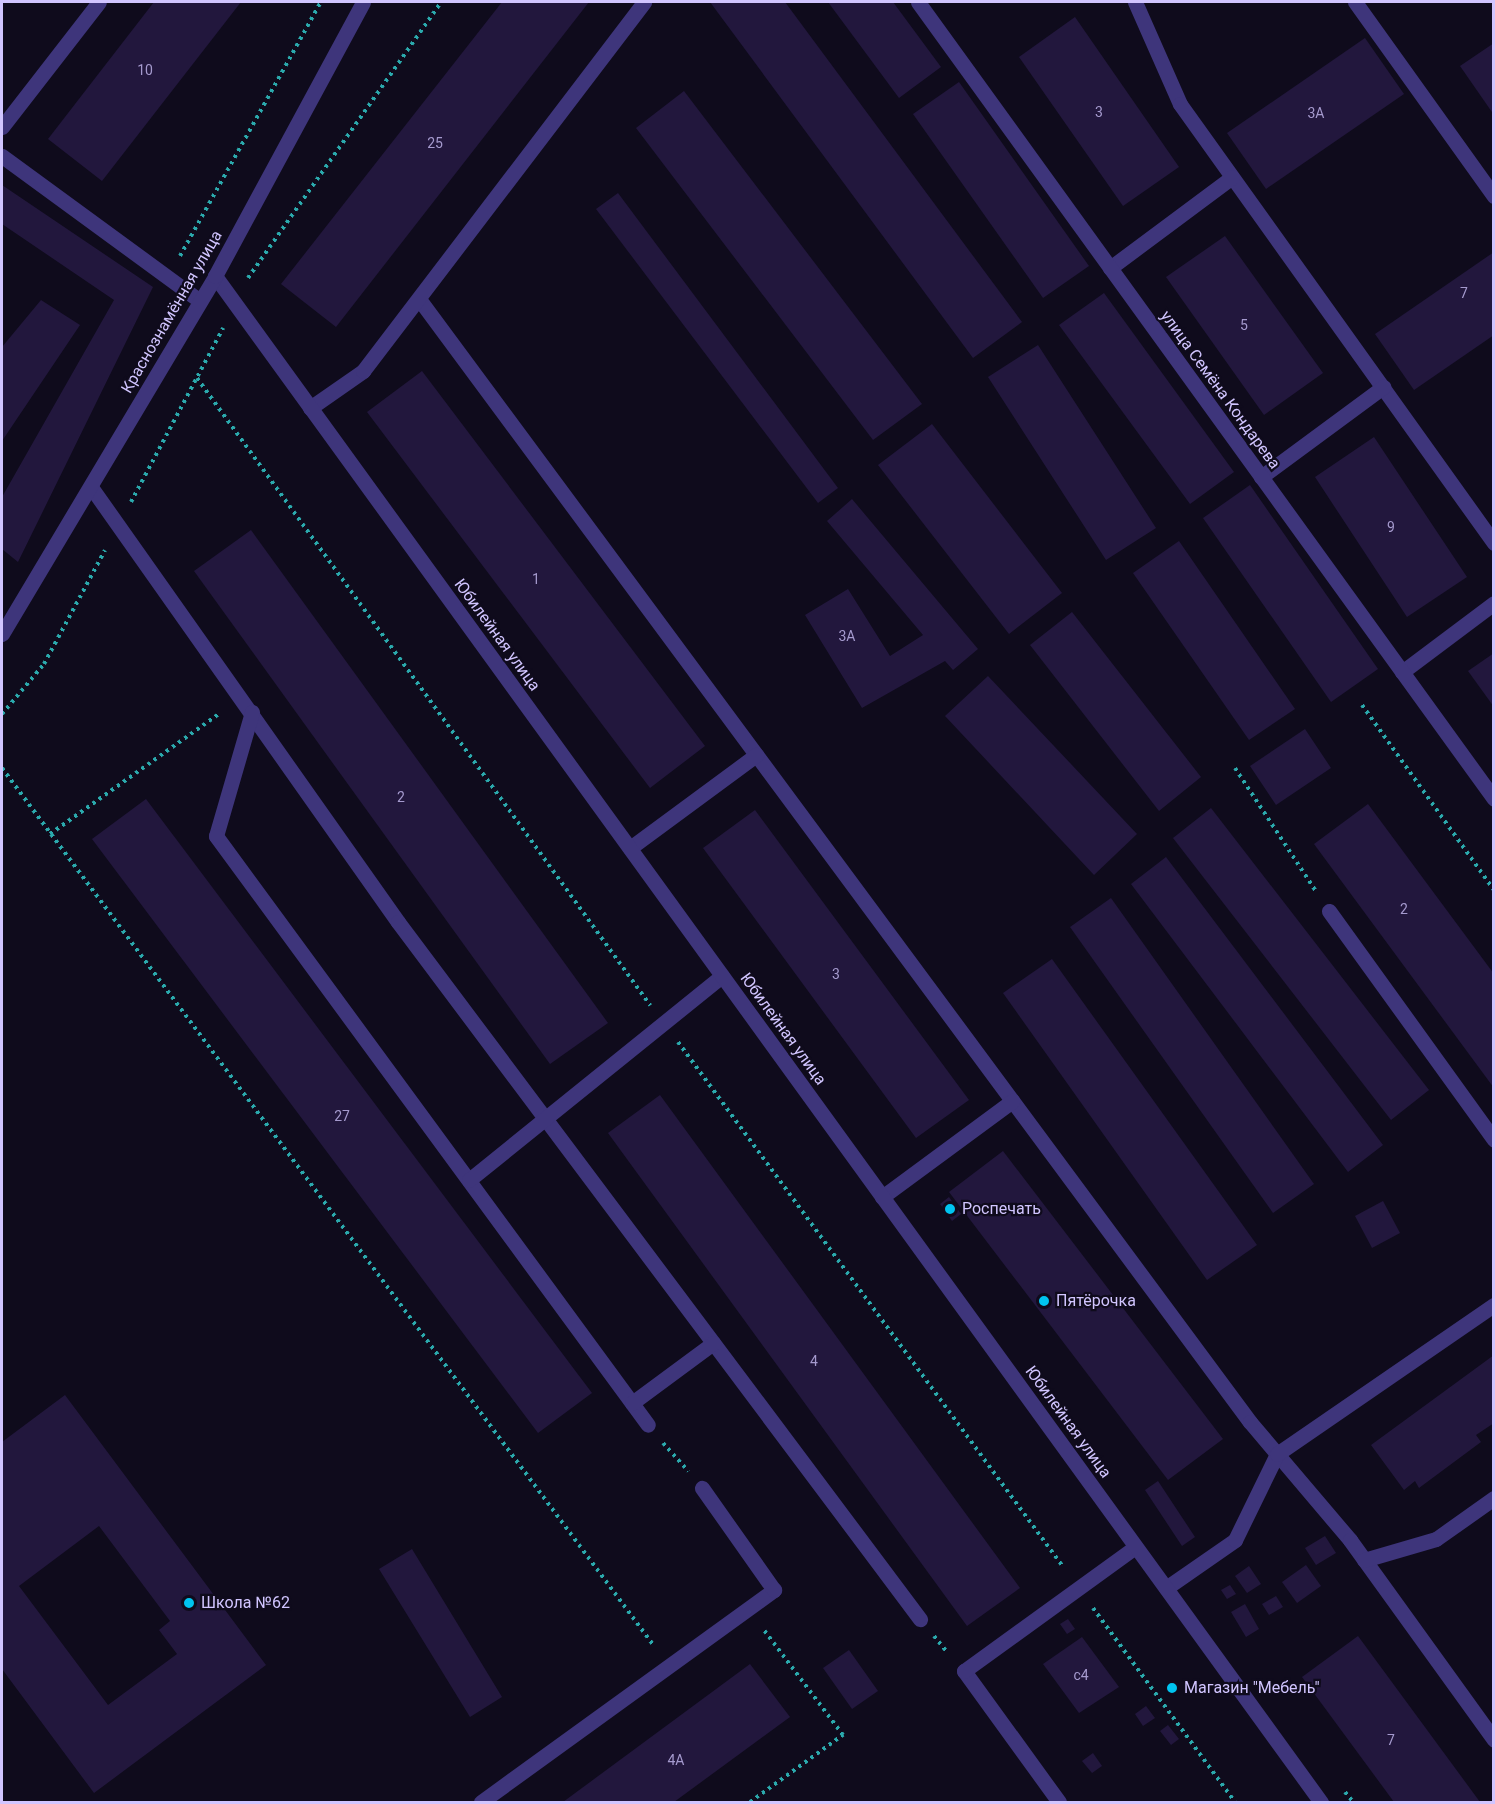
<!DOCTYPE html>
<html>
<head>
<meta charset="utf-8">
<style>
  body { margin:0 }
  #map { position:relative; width:1495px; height:1804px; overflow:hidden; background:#0f0b1c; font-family:Roboto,sans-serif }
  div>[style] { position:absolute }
  .building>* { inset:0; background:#22173d }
  .path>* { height:4px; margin-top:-2px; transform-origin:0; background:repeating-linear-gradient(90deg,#2baaad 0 3px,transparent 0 7.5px) }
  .lane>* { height:15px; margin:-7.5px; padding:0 7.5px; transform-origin:7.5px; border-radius:7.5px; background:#3e357b }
  .street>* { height:15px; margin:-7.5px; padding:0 7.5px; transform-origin:7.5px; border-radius:7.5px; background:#3e357b }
  .dots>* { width:16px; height:16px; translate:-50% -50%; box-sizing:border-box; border:3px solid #0f0b1c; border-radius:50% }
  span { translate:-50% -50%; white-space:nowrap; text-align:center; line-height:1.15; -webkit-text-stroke:4.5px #0f0b1c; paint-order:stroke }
  .number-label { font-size:14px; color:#a59ace }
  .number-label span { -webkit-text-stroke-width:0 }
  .street-label { font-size:16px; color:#d1c5ff }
  .poi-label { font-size:16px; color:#d1c5ff }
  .left { translate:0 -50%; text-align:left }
  .frame { position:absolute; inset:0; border:3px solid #d1c5ff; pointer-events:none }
</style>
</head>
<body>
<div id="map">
  <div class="building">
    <i style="clip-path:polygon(154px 2px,241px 2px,102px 181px,48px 139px)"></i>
    <i style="clip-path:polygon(502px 2px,589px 2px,336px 327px,281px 284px)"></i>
    <i style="clip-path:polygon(710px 2px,785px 2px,1022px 322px,973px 358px)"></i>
    <i style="clip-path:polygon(828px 2px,893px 2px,941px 67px,899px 98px)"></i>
    <i style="clip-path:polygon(1075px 17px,1179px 167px,1123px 206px,1019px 57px)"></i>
    <i style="clip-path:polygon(1365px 38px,1404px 94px,1266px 189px,1227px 133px)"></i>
    <i style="clip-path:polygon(1494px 43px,1494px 115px,1460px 66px)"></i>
    <i style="clip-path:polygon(959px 82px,1089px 266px,1043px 298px,913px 114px)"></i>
    <i style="clip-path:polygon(684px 91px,922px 404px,873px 440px,636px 128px)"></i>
    <i style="clip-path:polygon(2px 185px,153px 287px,18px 562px,2px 549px,2px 497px,114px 300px,2px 224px)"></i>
    <i style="clip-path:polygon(618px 193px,838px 488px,818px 503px,596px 209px)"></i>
    <i style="clip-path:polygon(1225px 236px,1323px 373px,1264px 415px,1166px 277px)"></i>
    <i style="clip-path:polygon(1494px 252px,1494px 335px,1414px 390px,1375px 334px)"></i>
    <i style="clip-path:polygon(1104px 293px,1234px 472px,1190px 504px,1059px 325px)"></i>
    <i style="clip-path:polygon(41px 300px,80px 325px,2px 441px,2px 347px)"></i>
    <i style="clip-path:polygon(1038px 345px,1156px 528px,1106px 560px,988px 377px)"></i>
    <i style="clip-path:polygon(422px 371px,705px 746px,650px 788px,367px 412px)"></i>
    <i style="clip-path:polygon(932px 424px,1062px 593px,1009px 634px,878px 465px)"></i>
    <i style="clip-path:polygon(1374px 437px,1467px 577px,1407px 617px,1315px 477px)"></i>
    <i style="clip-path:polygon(1250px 485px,1378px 669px,1331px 702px,1203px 518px)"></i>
    <i style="clip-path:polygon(852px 499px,978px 649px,953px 670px,945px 661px,862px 708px,805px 615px,848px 589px,890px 656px,923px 635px,827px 521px)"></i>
    <i style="clip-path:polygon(251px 530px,608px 1023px,550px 1064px,194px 571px)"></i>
    <i style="clip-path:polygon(1179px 541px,1295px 709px,1249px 740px,1133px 573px)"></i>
    <i style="clip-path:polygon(1072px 612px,1201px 777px,1159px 811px,1030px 645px)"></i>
    <i style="clip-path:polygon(1494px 653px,1494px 707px,1468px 671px)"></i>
    <i style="clip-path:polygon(988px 676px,1137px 834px,1094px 875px,945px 716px)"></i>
    <i style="clip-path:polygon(1305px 729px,1331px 768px,1276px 805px,1250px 766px)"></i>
    <i style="clip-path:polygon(146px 799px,592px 1393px,538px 1433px,92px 839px)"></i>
    <i style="clip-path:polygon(1368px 804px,1494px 974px,1494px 1088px,1314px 844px)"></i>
    <i style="clip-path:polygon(1211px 808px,1429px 1090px,1391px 1120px,1173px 838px)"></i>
    <i style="clip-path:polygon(755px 810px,969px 1100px,916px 1138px,703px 848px)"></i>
    <i style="clip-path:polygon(1166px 857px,1383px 1145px,1348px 1172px,1131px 884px)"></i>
    <i style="clip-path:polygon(1111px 898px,1314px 1184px,1273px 1213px,1070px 927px)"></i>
    <i style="clip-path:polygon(1052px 959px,1257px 1245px,1207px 1280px,1003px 993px)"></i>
    <i style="clip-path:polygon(660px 1095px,1020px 1588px,967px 1626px,608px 1133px)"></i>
    <i style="clip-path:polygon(1003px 1151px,1223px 1439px,1168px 1480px,949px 1192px)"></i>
    <i style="clip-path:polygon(949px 1197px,961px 1214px,952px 1221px,940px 1204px)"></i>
    <i style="clip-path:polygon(1383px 1201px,1400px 1233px,1372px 1248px,1355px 1216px)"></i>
    <i style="clip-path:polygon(1494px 1355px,1494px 1423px,1476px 1435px,1481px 1442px,1419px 1488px,1415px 1481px,1404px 1490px,1371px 1445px)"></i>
    <i style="clip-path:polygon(evenodd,65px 1395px,266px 1665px,94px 1793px,2px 1669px,2px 1442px,65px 1395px,99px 1526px,170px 1621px,159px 1630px,177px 1654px,108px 1705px,19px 1586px,99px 1526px)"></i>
    <i style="clip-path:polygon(1158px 1481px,1195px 1537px,1182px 1546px,1145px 1490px)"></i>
    <i style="clip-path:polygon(1325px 1536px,1336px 1553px,1316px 1565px,1305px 1548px)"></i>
    <i style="clip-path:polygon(412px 1549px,502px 1697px,470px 1717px,379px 1569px)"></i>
    <i style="clip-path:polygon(1306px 1565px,1321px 1586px,1297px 1603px,1282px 1582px)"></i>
    <i style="clip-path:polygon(1249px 1566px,1261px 1584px,1247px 1593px,1235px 1576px)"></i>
    <i style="clip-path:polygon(1230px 1585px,1236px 1594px,1227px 1599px,1221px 1590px)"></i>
    <i style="clip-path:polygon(1276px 1596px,1283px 1607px,1269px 1615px,1262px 1604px)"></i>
    <i style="clip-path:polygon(1245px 1604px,1259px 1629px,1246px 1637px,1231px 1612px)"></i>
    <i style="clip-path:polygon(1068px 1619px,1075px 1629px,1067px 1634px,1060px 1624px)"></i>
    <i style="clip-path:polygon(1358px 1636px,1480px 1802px,1394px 1802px,1302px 1677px)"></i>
    <i style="clip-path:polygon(1082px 1637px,1119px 1687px,1079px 1713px,1043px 1664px)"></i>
    <i style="clip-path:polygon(849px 1650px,878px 1691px,852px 1709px,823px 1668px)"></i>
    <i style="clip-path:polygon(750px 1664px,790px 1717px,674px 1802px,563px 1802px)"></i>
    <i style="clip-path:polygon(1146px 1706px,1155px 1718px,1143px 1726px,1135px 1714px)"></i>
    <i style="clip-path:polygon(1168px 1725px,1179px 1739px,1171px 1745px,1160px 1731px)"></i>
    <i style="clip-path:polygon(1093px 1753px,1102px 1766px,1092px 1773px,1082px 1761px)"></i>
  </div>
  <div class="path">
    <i style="left:180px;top:256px;width:291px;rotate:-61deg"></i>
    <i style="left:248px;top:278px;width:337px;rotate:-55deg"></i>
    <i style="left:197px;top:378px;width:774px;rotate:54.15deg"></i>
    <i style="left:131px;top:502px;width:197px;rotate:-62.1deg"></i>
    <i style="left:1362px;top:705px;width:227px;rotate:54.5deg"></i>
    <i style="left:2px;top:714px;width:65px;rotate:-50deg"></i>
    <i style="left:44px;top:664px;width:129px;rotate:-61.8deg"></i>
    <i style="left:2px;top:768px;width:1094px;rotate:53.4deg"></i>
    <i style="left:1235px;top:768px;width:149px;rotate:56.7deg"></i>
    <i style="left:50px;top:834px;width:209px;rotate:-35.4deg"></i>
    <i style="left:678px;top:1042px;width:652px;rotate:53.73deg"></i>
    <i style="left:663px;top:1443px;width:38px;rotate:48deg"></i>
    <i style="left:1093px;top:1608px;width:240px;rotate:53.8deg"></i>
    <i style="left:934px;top:1636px;width:22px;rotate:51deg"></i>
    <i style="left:1345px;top:1792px;width:13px;rotate:51deg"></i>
    <i style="left:750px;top:1802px;width:115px;rotate:-35.8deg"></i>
    <i style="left:843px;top:1735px;width:133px;rotate:-127deg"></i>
  </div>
  <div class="lane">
    <i style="left:1135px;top:2px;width:111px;rotate:66.2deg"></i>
    <i style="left:1180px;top:104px;width:540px;rotate:54.43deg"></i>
    <i style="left:1355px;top:2px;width:239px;rotate:54.4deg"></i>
    <i style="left:2px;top:127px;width:158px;rotate:-52.2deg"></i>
    <i style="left:2px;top:156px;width:245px;rotate:36.2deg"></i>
    <i style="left:1110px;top:268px;width:152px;rotate:-36.7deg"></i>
    <i style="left:419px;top:299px;width:1397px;rotate:53.5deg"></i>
    <i style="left:1250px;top:1422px;width:155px;rotate:49.7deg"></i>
    <i style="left:1350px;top:1540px;width:246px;rotate:54.2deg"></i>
    <i style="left:310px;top:408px;width:65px;rotate:-34.9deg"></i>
    <i style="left:363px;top:371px;width:464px;rotate:-52.7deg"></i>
    <i style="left:1261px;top:477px;width:152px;rotate:-36.4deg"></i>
    <i style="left:91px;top:487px;width:532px;rotate:54.79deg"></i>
    <i style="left:398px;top:922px;width:871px;rotate:53.17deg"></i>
    <i style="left:1402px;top:672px;width:115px;rotate:-36.9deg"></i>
    <i style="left:252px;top:712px;width:129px;rotate:106.2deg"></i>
    <i style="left:216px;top:836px;width:730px;rotate:53.74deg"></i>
    <i style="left:630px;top:848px;width:157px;rotate:-36.4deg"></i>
    <i style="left:1329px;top:911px;width:282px;rotate:54.2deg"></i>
    <i style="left:469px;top:1180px;width:325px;rotate:-38.9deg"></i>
    <i style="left:882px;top:1197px;width:162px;rotate:-36.4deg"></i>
    <i style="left:632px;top:1403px;width:101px;rotate:-36.5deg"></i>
    <i style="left:1364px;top:1560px;width:75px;rotate:-16.3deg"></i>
    <i style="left:1436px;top:1539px;width:71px;rotate:-35.3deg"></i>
    <i style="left:1166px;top:1588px;width:84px;rotate:-34.8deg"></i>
    <i style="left:1235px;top:1540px;width:96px;rotate:-64deg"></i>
    <i style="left:1277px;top:1454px;width:263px;rotate:-34.5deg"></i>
    <i style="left:481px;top:1802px;width:362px;rotate:-35.9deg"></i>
    <i style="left:774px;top:1590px;width:125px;rotate:-125.2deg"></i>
    <i style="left:1059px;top:1802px;width:162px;rotate:-125.9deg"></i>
    <i style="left:964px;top:1671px;width:211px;rotate:-35.9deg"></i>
  </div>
  <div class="street">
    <i style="left:918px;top:2px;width:983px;rotate:54.14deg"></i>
    <i style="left:215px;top:276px;width:1885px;rotate:54.07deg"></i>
    <i style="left:2px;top:634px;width:417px;rotate:-59.2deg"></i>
    <i style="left:215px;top:276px;width:311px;rotate:-61.6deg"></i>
  </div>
  <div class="dots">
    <i style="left:950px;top:1209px;background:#00c4f0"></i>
    <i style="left:1044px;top:1301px;background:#00c4f0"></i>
    <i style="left:189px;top:1603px;background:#00c4f0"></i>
    <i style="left:1172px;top:1688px;background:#00c4f0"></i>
  </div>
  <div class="number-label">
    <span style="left:145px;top:70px">10</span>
    <span style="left:1099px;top:112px">3</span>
    <span style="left:1316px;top:113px">3А</span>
    <span style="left:435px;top:143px">25</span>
    <span style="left:1464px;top:293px">7</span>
    <span style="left:1244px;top:325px">5</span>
    <span style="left:1391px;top:527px">9</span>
    <span style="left:536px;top:579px">1</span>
    <span style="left:847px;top:636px">3А</span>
    <span style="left:401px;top:797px">2</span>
    <span style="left:1404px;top:909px">2</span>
    <span style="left:836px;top:974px">3</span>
    <span style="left:342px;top:1116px">27</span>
    <span style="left:814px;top:1361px">4</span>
    <span style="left:1081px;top:1675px">с4</span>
    <span style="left:1391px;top:1740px">7</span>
    <span style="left:676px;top:1760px">4А</span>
  </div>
  <div class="street-label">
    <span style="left:172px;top:312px;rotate:-60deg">Краснознамённая улица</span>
    <span style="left:1220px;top:390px;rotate:54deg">улица Семёна Кондарева</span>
    <span style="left:497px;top:635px;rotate:54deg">Юбилейная улица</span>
    <span style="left:783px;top:1029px;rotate:54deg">Юбилейная улица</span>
    <span style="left:1068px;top:1422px;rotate:54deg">Юбилейная улица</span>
  </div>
  <div class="poi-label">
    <span class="left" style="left:962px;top:1209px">Роспечать</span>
    <span class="left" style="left:1056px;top:1301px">Пятёрочка</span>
    <span class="left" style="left:201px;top:1603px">Школа №62</span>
    <span class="left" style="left:1184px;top:1688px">Магазин "Мебель"</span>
  </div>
  <div class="frame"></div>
</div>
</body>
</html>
